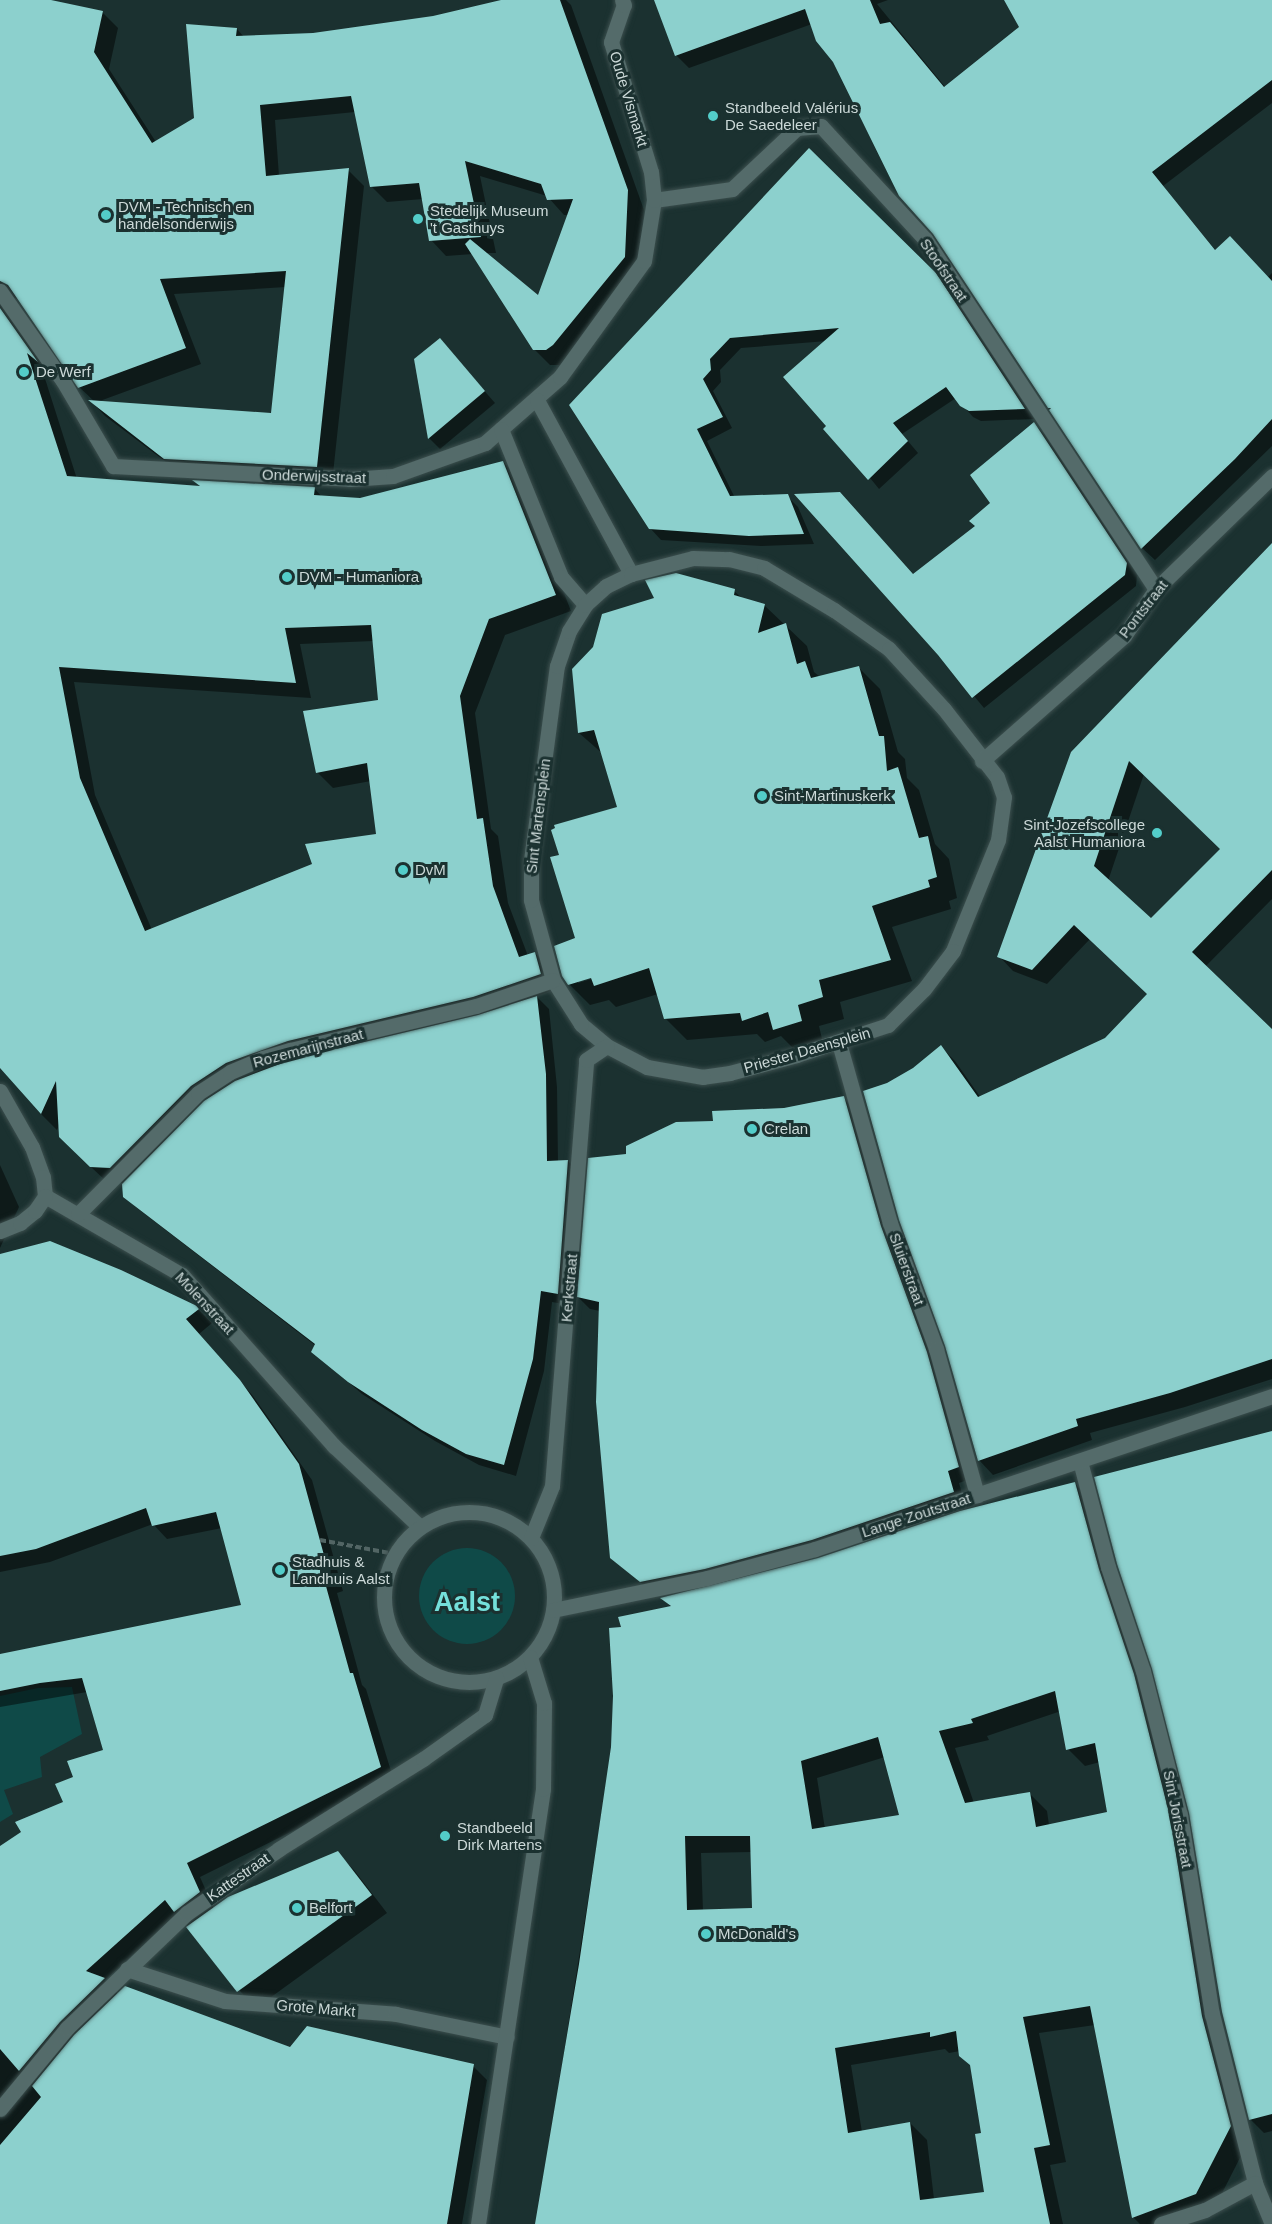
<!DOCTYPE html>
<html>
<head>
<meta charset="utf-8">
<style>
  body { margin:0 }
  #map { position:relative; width:1272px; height:2224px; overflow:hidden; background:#1b3130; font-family:Arial,sans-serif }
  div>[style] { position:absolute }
  .green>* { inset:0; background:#0f4a48 }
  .round { border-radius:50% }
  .shadow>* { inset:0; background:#0007 }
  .building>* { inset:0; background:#8cd0cd }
  .path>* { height:4px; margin-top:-2px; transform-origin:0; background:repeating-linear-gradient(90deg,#526564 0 6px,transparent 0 9px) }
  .roads { filter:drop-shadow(0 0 2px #3c4f4e) drop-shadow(0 0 2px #3c4f4e) }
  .minor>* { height:15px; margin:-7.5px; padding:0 7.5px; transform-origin:7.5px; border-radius:7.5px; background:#546b6a }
  .minor>.ring { margin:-7.5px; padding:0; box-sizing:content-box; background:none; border:15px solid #546b6a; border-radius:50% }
  .dots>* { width:16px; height:16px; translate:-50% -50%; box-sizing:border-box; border:3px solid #1b3130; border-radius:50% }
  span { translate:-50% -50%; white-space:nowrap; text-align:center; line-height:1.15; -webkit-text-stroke:6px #1b3130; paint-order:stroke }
  .street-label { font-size:15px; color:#ccd9d8 }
  .poi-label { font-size:15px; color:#ccd9d8 }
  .left { translate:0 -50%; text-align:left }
  .right { translate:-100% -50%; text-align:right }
  .town-label { font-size:27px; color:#74e0db; font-weight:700 }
</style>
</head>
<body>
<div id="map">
  <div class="green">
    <i class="round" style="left:419px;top:1548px;width:96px;height:96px"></i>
    <i style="clip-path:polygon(72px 1687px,82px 1734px,40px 1757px,42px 1777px,4px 1790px,13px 1814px,0 1822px,0 1696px,38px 1688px)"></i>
  </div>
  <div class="shadow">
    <i style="clip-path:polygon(evenodd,0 0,45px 0,102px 12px,118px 28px,109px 69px,156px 142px,195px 119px,237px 29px,244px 37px,313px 35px,433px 18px,507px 0,566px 0,571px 5px,644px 210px,640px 273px,562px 365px,550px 365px,534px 349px,473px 254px,446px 256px,431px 240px,423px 199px,387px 202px,371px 186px,355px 112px,275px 120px,279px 176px,348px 170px,364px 186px,332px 483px,182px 474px,105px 416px,92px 402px,95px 402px,79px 387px,18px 298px,10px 299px,48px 372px,41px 366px,77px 479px,202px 488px,196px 482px,314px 488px,322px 497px,360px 500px,503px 462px,519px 478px,571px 611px,505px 635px,475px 713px,491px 829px,498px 836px,508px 903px,528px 956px,535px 953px,550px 969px,556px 989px,536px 996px,549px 1009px,557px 1087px,558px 1162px,568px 1161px,579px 1173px,569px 1305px,552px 1302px,544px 1371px,516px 1476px,479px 1465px,435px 1441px,362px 1394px,313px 1351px,316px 1346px,137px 1208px,125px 1196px,123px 1183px,107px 1182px,76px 1153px,60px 1123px,57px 1130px,42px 1115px,0 1034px,0 0,480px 176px,547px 196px,564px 215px,569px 215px,539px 297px,485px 253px,496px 253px,480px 176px,0 0,286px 287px,272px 414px,97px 402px,201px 364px,174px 294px,286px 287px,0 0,374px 641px,379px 701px,317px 772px,333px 788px,371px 781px,378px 835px,314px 865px,152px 930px,95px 795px,74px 682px,311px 698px,300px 644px,374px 641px)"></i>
    <i style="clip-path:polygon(656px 0,888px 0,877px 4px,946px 88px,1021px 28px,1007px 0,1272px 0,1272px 103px,1163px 186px,1216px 251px,1268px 277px,1272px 273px,1272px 446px,1155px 560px,1142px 548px,1049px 407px,812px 24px,689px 68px,676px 55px)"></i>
    <i style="clip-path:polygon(809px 150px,947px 286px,1034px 419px,981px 421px,973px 417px,956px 398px,902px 434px,918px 453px,879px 489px,828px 426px,827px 341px,741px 348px,720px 370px,721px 382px,713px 391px,732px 428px,707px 441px,735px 498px,787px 496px,798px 507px,814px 544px,761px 546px,661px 540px,650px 528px,571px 406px)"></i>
    <i style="clip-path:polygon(440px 340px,495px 403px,440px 449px,429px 438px,416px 360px)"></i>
    <i style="clip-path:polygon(1034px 424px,1045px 435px,1137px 575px,1136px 586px,984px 708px,939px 654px,914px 575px,977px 527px)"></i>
    <i style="clip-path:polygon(evenodd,1272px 546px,1272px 899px,1205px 967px,1272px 1031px,1272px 1379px,1185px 1407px,1090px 1433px,1092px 1440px,993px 1475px,979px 1460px,888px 1084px,914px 1069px,941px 1047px,955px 1061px,981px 1098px,1105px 1039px,1149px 995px,1090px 939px,1047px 984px,1013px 971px,999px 956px,1272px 546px,1144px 774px,1221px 849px,1151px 920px,1108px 881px,1144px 774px)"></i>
    <i style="clip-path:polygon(evenodd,734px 591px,743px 599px,764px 605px,807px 646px,814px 672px,820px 677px,858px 667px,880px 689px,898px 752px,905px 759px,907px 778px,919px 790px,935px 844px,949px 859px,957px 898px,949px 901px,951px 909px,892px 927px,912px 981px,840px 1002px,844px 1019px,819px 1026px,823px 1043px,796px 1051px,781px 1036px,765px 1042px,757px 1034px,687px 1040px,666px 1019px,658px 994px,616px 1007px,609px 1000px,590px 1005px,569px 984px,577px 939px,561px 856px,619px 808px,603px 754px,579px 733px,734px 591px,598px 974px,598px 977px,578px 983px,578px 980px,598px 974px)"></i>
    <i style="clip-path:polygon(843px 1098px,855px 1110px,938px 1365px,970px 1479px,959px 1483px,965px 1504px,653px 1593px,611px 1557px,600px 1311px,590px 1309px,578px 1297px,627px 1156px,714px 1122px)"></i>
    <i style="clip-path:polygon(0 1165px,19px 1207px,0 1248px)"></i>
    <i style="clip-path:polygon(0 1256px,196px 1307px,212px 1323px,199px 1334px,253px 1396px,312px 1480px,343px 1591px,337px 1593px,362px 1685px,366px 1689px,394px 1781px,200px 1877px,214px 1909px,337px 1853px,354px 1870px,387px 1913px,256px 2008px,240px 1991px,178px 1914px,105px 1980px,118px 1994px,291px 2049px,473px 2066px,487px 2080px,462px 2224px,0 2224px,0 1847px,65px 1803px,75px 1778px,105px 1751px,87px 1692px,0 1707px,0 1655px,243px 1606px,222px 1528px,167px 1539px,153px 1524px,50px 1562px,0 1572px)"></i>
    <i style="clip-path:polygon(1272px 1432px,1272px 2131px,1264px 2133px,1250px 2119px)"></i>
    <i style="clip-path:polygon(evenodd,1075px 1484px,1092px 1501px,1150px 1692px,1219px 2034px,1247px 2144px,1213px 2211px,1178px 2224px,1140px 2224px,1133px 2217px,1095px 2025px,1039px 2033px,1066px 2162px,1050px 2165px,1063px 2224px,537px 2224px,612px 1747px,624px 1629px,672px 1608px,663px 1599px,818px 1560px,1075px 1484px,1061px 1711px,1068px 1749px,1085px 1766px,1100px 1762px,1109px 1813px,1049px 1825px,1047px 1811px,1030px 1794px,974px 1803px,955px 1748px,989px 1740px,987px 1736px,1061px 1711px,1075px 1484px,885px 1757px,901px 1816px,825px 1829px,817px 1778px,885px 1757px,1075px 1484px,752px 1852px,753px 1909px,703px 1911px,701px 1853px,752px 1852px,1075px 1484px,945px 2049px,949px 2053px,960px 2051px,972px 2066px,982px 2134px,986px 2193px,934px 2199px,927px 2140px,910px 2123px,862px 2132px,851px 2065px,945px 2049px)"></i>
  </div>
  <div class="building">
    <i style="clip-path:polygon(0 0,51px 0,103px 11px,94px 52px,152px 143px,194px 118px,186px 24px,237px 28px,236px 36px,313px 33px,433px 16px,501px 0,560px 0,628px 190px,625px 257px,553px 345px,546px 350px,533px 350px,465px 244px,470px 239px,538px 295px,573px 199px,547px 200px,541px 184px,465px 161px,481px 237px,429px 241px,419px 183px,370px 187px,351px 96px,260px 105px,266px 176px,349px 168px,317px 467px,164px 459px,88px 400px,271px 413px,286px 271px,160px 279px,186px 348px,78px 388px,8px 285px,0 281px)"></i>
    <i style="clip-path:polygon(654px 0,870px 0,880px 24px,890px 22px,944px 87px,1019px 27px,1004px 0,1272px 0,1272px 80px,1152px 172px,1215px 250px,1230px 236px,1272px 281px,1272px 419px,1235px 459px,1141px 549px,1049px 410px,1051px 408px,1048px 408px,933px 234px,899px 196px,833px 62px,816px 41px,805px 9px,675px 56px)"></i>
    <i style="clip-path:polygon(809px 148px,936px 273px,1025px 409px,969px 411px,960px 406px,946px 387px,893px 423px,908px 441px,868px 480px,823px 429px,826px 426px,783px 377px,839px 328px,730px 338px,710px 359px,711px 370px,703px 379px,723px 417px,697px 429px,730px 496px,788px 494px,804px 534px,749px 536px,649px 529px,569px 405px)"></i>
    <i style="clip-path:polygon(evenodd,0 308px,38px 362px,27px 353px,67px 476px,200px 486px,192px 480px,315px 487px,314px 495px,360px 498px,503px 461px,556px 595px,489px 619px,460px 696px,477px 819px,483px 818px,493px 886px,519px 957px,535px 952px,541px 974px,473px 997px,288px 1041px,226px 1063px,191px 1086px,110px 1168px,90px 1167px,59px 1137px,56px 1081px,41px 1114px,0 1068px,0 308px,371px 625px,378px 700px,303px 711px,316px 773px,367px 763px,376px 834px,305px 844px,312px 864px,145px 931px,80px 778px,59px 667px,296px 683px,285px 628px,371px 625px)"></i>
    <i style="clip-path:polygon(440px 338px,485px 391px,428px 439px,414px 359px)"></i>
    <i style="clip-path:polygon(1034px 422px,1127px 563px,1125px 575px,972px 698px,938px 655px,794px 494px,840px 492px,913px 574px,975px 526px,969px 521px,990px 503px,970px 475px)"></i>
    <i style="clip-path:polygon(evenodd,1272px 543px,1272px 870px,1192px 952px,1272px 1029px,1272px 1359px,1170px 1393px,1076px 1419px,1078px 1426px,978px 1461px,945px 1346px,899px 1220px,863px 1091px,887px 1083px,913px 1068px,941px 1045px,978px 1097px,1105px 1038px,1147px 994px,1074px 925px,1032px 970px,997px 957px,1071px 752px,1272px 543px,1129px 761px,1220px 849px,1151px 918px,1094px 866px,1129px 761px)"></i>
    <i style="clip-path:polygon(676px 573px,735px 589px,734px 595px,765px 604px,758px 633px,786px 623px,797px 664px,805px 661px,811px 678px,859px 666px,879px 736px,884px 736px,887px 771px,898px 767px,919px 838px,928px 836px,937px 877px,928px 880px,930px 887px,872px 906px,891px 960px,819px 980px,823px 997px,798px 1005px,802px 1021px,773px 1030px,768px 1012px,742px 1021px,740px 1013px,664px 1019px,649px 968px,594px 986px,591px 978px,568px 985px,562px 976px,554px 946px,575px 938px,550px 857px,559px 855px,551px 830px,555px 828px,554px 825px,617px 807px,594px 730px,578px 733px,572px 669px,593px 647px,602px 614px,654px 598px,645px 580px)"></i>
    <i style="clip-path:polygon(537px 996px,546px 1074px,547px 1161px,568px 1160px,558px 1294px,541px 1291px,533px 1359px,504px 1465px,466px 1454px,422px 1430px,348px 1382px,311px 1352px,315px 1344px,123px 1197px,122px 1184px,204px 1101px,235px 1081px,293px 1059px,478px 1015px)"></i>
    <i style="clip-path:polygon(844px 1096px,881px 1226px,927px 1352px,959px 1467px,948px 1471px,954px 1492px,812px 1540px,705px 1569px,640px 1582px,610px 1558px,596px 1402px,599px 1302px,577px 1297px,588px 1158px,626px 1154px,626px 1146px,676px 1122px,713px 1121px,712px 1111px,784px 1108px)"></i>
    <i style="clip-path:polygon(50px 1241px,121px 1270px,197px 1306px,199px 1309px,186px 1319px,240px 1380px,299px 1464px,330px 1577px,324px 1579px,350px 1673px,353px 1673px,381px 1767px,187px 1863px,200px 1892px,174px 1912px,165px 1900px,86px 1971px,105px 1978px,60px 2022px,19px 2071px,0 2049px,0 1846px,21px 1832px,15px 1822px,63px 1802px,55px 1784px,73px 1777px,67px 1761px,103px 1750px,82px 1678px,40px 1683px,0 1691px,0 1654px,241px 1605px,216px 1512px,152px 1526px,146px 1508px,36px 1549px,0 1556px,0 1254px)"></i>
    <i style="clip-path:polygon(1272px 1431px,1272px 2114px,1249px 2120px,1222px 2012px,1189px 1813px,1152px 1669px,1117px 1564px,1094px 1477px)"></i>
    <i style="clip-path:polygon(evenodd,1075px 1482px,1099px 1569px,1134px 1674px,1170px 1817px,1202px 2016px,1231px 2126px,1196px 2194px,1132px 2218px,1090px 2006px,1023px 2017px,1050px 2145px,1034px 2148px,1050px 2224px,535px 2224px,579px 1964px,611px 1747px,613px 1696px,609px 1628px,621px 1627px,618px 1617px,671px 1606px,660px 1598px,818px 1558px,960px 1511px,1075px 1482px,1055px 1691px,1066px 1750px,1095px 1743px,1107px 1812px,1036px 1827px,1030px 1792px,965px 1803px,939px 1731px,973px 1723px,971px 1719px,1055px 1691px,1075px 1482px,878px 1737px,899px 1815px,812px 1829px,801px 1761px,878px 1737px,1075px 1482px,685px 1836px,750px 1836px,752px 1908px,687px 1910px,685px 1836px,1075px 1482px,956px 2031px,959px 2056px,970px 2065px,981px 2133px,975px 2134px,984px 2192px,920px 2200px,910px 2122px,848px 2133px,835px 2048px,930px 2032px,930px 2037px,956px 2031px)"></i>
    <i style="clip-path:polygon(338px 1851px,372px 1895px,237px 1992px,186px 1927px,228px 1897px)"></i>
    <i style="clip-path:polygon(125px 1986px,290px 2047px,307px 2026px,474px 2064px,447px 2224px,0 2224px,0 2145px,41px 2097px,32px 2086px,74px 2035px)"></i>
  </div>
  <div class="path">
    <i style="left:320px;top:1540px;width:76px;rotate:10.6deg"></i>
  </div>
  <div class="roads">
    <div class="minor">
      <i style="left:654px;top:200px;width:79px;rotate:-8deg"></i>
      <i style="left:732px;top:189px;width:89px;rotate:-43.2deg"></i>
      <i style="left:797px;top:128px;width:24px;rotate:-5deg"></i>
      <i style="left:821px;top:126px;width:154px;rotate:47.4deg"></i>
      <i style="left:925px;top:239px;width:419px;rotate:56.6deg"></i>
      <i style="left:0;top:291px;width:110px;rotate:55deg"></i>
      <i style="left:63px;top:381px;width:99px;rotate:59.5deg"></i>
      <i style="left:113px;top:466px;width:237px;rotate:3.1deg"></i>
      <i style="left:350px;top:479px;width:43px;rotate:-4deg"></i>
      <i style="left:393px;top:476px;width:98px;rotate:-19.7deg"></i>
      <i style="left:485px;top:443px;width:100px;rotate:-41.3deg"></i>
      <i style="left:560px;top:377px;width:143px;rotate:-54.1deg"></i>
      <i style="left:644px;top:261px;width:62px;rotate:-80.7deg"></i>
      <i style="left:654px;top:200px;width:28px;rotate:-96deg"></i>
      <i style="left:651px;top:172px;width:136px;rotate:-107.1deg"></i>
      <i style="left:611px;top:42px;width:39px;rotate:-71deg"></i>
      <i style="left:624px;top:5px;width:5px;rotate:-112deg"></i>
      <i style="left:537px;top:400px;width:198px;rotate:61.6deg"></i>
      <i style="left:501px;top:429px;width:160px;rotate:67.9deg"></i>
      <i style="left:561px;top:577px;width:37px;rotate:49deg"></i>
      <i style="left:693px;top:558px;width:36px;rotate:2deg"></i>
      <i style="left:729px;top:559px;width:36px;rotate:14deg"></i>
      <i style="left:764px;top:568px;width:82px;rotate:31deg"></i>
      <i style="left:834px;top:610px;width:67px;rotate:35.3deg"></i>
      <i style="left:889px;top:649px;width:81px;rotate:47.5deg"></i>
      <i style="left:944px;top:709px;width:86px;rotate:52.1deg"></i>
      <i style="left:997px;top:777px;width:21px;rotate:71deg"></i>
      <i style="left:1004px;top:797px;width:43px;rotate:97.9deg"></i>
      <i style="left:998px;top:840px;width:120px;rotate:112.1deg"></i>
      <i style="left:953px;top:951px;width:48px;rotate:127.3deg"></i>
      <i style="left:924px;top:989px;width:51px;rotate:135deg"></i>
      <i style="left:888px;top:1025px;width:96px;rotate:161.8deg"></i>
      <i style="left:797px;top:1055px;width:69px;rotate:165deg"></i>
      <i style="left:730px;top:1073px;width:27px;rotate:172deg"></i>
      <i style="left:703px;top:1077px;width:57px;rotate:-169.9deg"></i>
      <i style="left:647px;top:1067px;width:45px;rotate:-152.3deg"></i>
      <i style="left:607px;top:1046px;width:34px;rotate:-140deg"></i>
      <i style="left:581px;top:1024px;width:52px;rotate:-122.5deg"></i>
      <i style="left:553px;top:980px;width:83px;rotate:-105.4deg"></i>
      <i style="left:531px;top:900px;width:40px;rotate:-90deg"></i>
      <i style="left:531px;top:860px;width:196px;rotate:-82.4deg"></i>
      <i style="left:557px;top:666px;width:37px;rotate:-71deg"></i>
      <i style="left:569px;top:631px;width:31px;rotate:-58deg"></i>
      <i style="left:585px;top:605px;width:28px;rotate:-42deg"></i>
      <i style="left:606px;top:586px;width:28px;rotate:-26deg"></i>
      <i style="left:631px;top:574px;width:64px;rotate:-14.5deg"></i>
      <i style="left:982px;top:761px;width:189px;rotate:-41.4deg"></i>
      <i style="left:1124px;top:636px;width:57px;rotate:-55.8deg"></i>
      <i style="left:1156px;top:589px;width:162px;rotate:-44.2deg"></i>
      <i style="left:839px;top:1043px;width:187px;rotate:74.2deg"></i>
      <i style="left:890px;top:1223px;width:134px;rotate:69.9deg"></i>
      <i style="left:936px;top:1349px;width:152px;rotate:74.3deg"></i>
      <i style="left:0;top:1091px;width:64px;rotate:60.3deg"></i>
      <i style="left:32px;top:1147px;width:32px;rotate:70deg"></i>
      <i style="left:43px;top:1177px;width:19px;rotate:84deg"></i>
      <i style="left:45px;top:1196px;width:158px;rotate:30deg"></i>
      <i style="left:182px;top:1275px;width:229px;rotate:48.4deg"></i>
      <i style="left:334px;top:1446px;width:118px;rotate:43.3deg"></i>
      <i style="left:78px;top:1214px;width:170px;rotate:-45.2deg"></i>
      <i style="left:198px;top:1093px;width:38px;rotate:-33deg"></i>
      <i style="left:230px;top:1072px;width:36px;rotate:-23deg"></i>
      <i style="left:263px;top:1058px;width:28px;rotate:-17deg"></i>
      <i style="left:290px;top:1050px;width:191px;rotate:-13.3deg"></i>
      <i style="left:476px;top:1006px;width:81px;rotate:-18.7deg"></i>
      <i style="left:0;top:1231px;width:22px;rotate:-22deg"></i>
      <i style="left:20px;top:1223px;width:19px;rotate:-39deg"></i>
      <i style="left:35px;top:1211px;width:18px;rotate:-56deg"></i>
      <i style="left:1080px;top:1461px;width:110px;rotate:75.2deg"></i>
      <i style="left:1108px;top:1567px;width:110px;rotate:71.4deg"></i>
      <i style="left:1143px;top:1671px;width:149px;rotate:75.6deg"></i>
      <i style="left:1180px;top:1815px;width:202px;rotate:80.9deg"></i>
      <i style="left:1212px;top:2014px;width:174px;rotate:75.7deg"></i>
      <i class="ring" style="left:384px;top:1512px;width:155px;height:155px"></i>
      <i style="left:531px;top:1538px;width:56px;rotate:-68deg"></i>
      <i style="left:552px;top:1486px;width:427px;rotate:-85.4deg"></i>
      <i style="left:586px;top:1060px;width:25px;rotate:-34deg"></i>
      <i style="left:553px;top:1610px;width:157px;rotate:-11.7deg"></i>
      <i style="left:707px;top:1578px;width:112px;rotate:-15deg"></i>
      <i style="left:815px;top:1549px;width:482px;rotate:-18.5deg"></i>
      <i style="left:127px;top:1969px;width:103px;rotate:18.1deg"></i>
      <i style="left:225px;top:2001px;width:171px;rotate:4.3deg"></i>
      <i style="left:396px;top:2014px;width:113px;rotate:11.7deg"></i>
      <i style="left:0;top:2109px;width:105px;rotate:-50.4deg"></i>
      <i style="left:67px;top:2028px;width:166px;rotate:-43.8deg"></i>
      <i style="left:187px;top:1913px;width:112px;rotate:-34.8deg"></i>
      <i style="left:279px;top:1849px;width:170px;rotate:-32deg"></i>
      <i style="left:423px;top:1759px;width:76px;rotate:-35.4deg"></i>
      <i style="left:485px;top:1715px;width:39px;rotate:-73deg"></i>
      <i style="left:478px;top:2224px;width:440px;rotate:-81.5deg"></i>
      <i style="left:543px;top:1789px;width:86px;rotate:-89.3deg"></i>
      <i style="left:544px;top:1703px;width:48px;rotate:-106.9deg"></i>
      <i style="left:1161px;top:2224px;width:46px;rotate:-17.7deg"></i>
      <i style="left:1205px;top:2210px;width:57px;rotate:-28.4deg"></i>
      <i style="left:1255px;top:2183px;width:44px;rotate:67.5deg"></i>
    </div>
  </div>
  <div class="dots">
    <i style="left:713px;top:116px;background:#53cdc9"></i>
    <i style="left:106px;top:215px;background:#53cdc9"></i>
    <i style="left:418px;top:219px;background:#53cdc9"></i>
    <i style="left:24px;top:372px;background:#53cdc9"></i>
    <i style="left:287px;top:577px;background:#53cdc9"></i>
    <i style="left:762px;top:796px;background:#53cdc9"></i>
    <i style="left:1157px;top:833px;background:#53cdc9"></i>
    <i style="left:403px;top:870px;background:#53cdc9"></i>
    <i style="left:752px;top:1129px;background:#53cdc9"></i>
    <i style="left:280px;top:1570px;background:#53cdc9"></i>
    <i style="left:445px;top:1836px;background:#53cdc9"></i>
    <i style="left:297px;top:1908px;background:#53cdc9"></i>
    <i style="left:706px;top:1934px;background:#53cdc9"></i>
  </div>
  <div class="street-label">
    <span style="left:629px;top:99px;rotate:73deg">Oude Vismarkt</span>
    <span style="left:944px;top:270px;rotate:56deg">Stoofstraat</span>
    <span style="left:314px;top:476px;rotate:2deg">Onderwijsstraat</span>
    <span style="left:1143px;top:609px;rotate:-52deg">Pontstraat</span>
    <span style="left:538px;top:816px;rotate:-83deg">Sint Martensplein</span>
    <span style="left:308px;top:1048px;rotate:-15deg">Rozemarijnstraat</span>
    <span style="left:807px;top:1050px;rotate:-16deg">Priester Daensplein</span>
    <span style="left:907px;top:1269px;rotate:70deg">Sluierstraat</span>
    <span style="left:569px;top:1288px;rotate:-85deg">Kerkstraat</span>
    <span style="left:205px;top:1303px;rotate:47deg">Molenstraat</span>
    <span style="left:916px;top:1515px;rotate:-18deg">Lange Zoutstraat</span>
    <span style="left:1178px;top:1819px;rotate:79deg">Sint Jorisstraat</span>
    <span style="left:238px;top:1877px;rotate:-35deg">Kattestraat</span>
    <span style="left:316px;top:2008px;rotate:5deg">Grote Markt</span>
  </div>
  <div class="poi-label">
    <span class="left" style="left:725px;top:116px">Standbeeld Valérius<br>De Saedeleer</span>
    <span class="left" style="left:118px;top:215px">DVM - Technisch en<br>handelsonderwijs</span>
    <span class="left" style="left:430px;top:219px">Stedelijk Museum<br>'t Gasthuys</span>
    <span class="left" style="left:36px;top:372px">De Werf</span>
    <span class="left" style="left:299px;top:577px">DVM - Humaniora</span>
    <span class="left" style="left:774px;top:796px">Sint-Martinuskerk</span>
    <span class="right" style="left:1145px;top:833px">Sint-Jozefscollege<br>Aalst Humaniora</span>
    <span class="left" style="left:415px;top:870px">DvM</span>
    <span class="left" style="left:764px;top:1129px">Crelan</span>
    <span class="left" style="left:292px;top:1570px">Stadhuis &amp;<br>Landhuis Aalst</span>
    <span class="left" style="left:457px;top:1836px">Standbeeld<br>Dirk Martens</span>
    <span class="left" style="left:309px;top:1908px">Belfort</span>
    <span class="left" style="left:718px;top:1934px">McDonald's</span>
  </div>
  <div class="town-label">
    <span style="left:467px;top:1603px">Aalst</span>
  </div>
</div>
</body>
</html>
